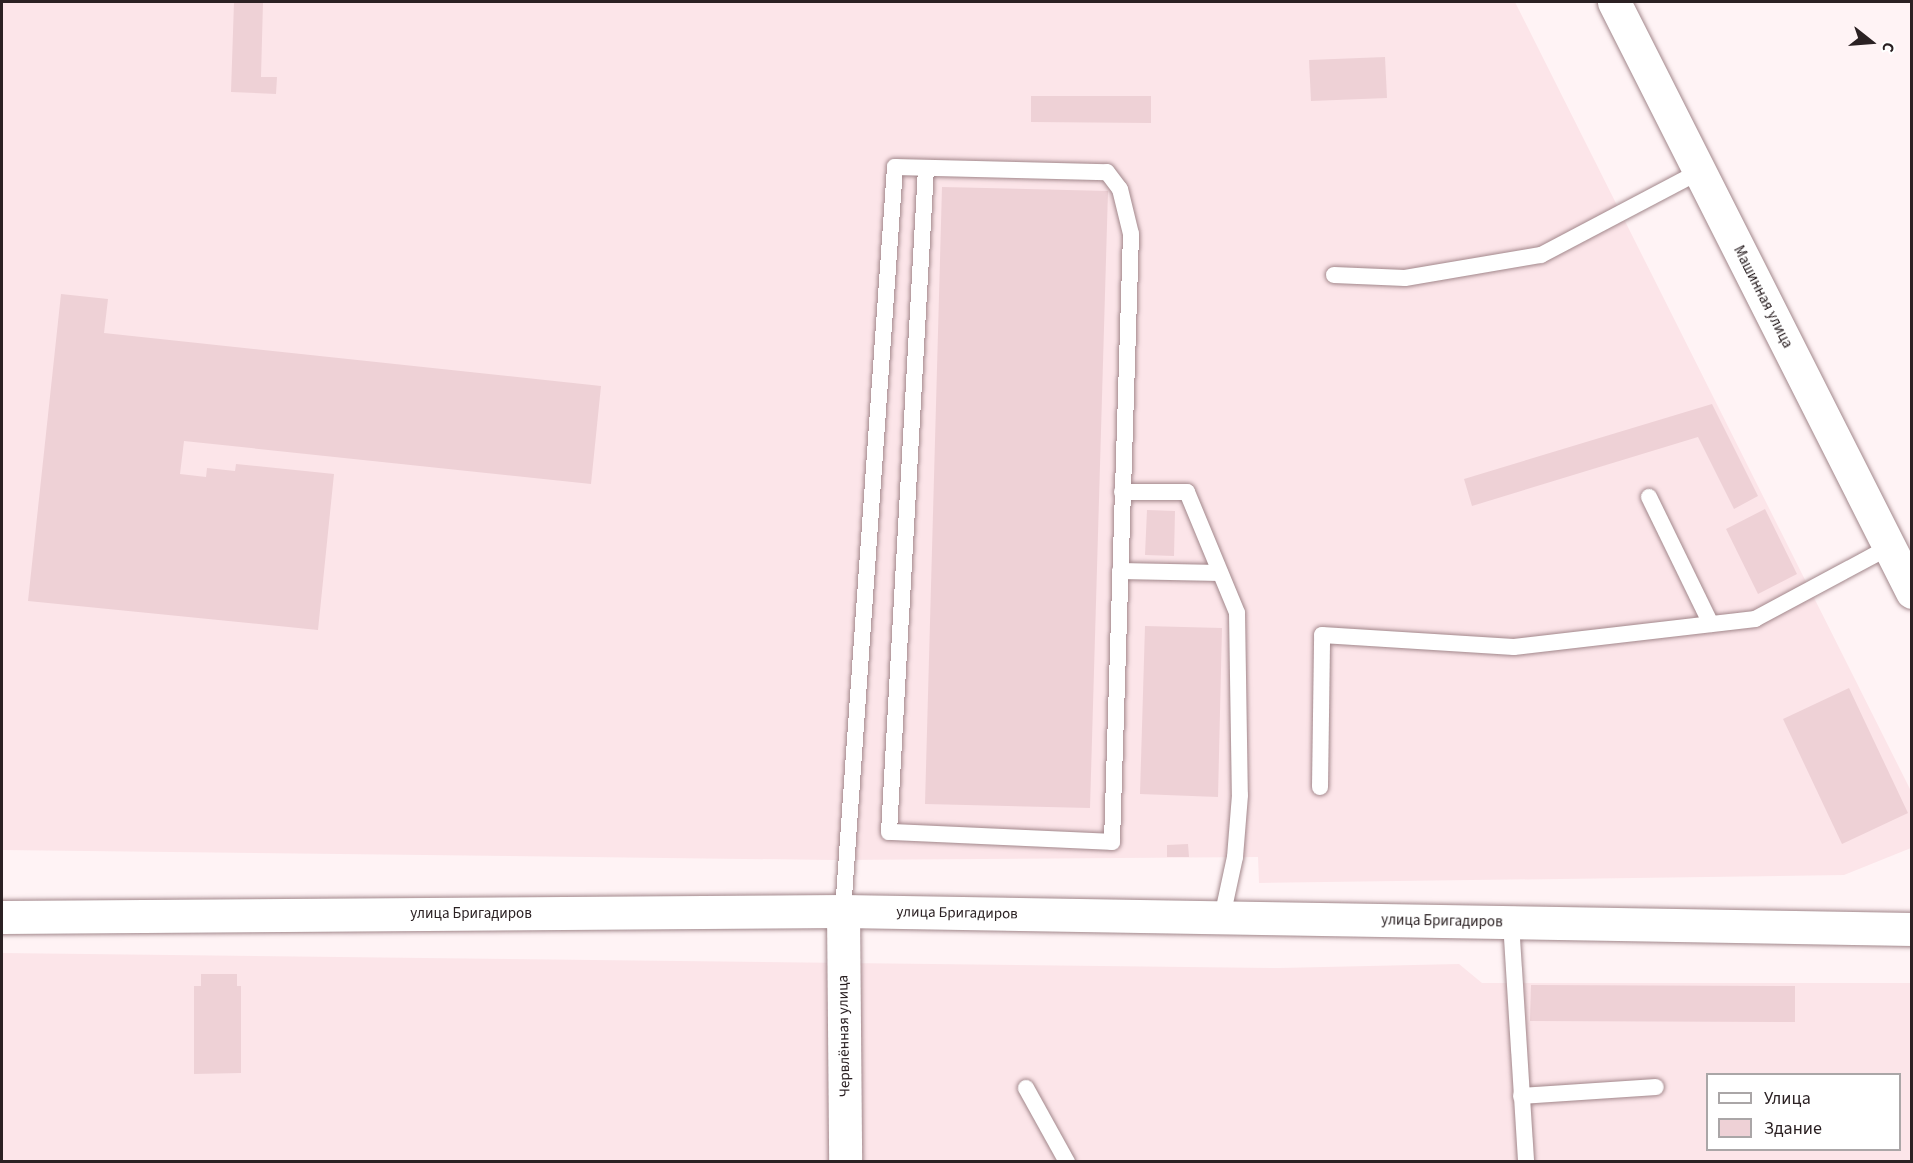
<!DOCTYPE html>
<html>
<head>
<meta charset="utf-8">
<style>
  body { margin:0 }
  #map { position:relative; width:1913px; height:1163px; overflow:hidden; background:#fff3f5; font-family:"Source Sans 3",sans-serif }
  div>[style] { position:absolute }
  .built>* { inset:0; background:#fce5e9 }
  .building>* { inset:0; background:#eed1d6 }
  .roads { filter:drop-shadow(0 0 2px #a2878b) drop-shadow(0 0 2px #a2878b) }
  .service>* { height:16px; margin:-8px; padding:0 8px; transform-origin:8px; border-radius:8px; background:#fff }
  .minor>* { height:33px; margin:-16.5px; padding:0 16.5px; transform-origin:16.5px; border-radius:16.5px; background:#fff }
  span { translate:-50% -50%; white-space:nowrap; text-align:center; line-height:1.15; -webkit-text-stroke:6px #fff; paint-order:stroke }
  .street-label { font-size:15px; color:#2b2123 }
  .frame { position:absolute; inset:0; border:3px solid #2b2123; pointer-events:none }
  .legend { position:absolute; left:1706px; top:1073px; width:195px; height:78px; box-sizing:border-box; background:#fff; border:2px solid #aaa6a7; margin:0; padding:8px 10px; list-style:none; font-size:18px; color:#2b2123 }
  .legend li { display:flex; align-items:center; gap:12px; height:30px }
  .legend b { width:30px; border:2px solid #aaa6a7 }
  .north { position:absolute; left:1841px; top:12px; width:60px; height:60px; -webkit-text-stroke:4px #fff; paint-order:stroke; rotate:107deg; font-size:16px; font-weight:700; line-height:24px; text-align:center; color:#2b2123 }
  .north::after { content:''; display:block; margin:auto; width:21px; height:27px; background:#2b2123; clip-path:polygon(50% 0,100% 100%,50% 72%,0 100%) }
</style>
</head>
<body>
<div id="map">
  <div class="built">
    <i style="clip-path:polygon(2px 2px,1515px 2px,1912px 793px,1911px 848px,1844px 875px,1259px 883px,1258px 857px,835px 860px,2px 850px)"></i>
    <i style="clip-path:polygon(evenodd,2px 953px,1279px 968px,1459px 964px,1482px 983px,1911px 983px,1911px 1161px,2px 1161px,2px 953px,1708px 1074px,1900px 1074px,1900px 1150px,1708px 1150px,1708px 1074px)"></i>
  </div>
  <div class="building">
    <i style="clip-path:polygon(234px 2px,263px 2px,261px 77px,277px 77px,276px 94px,231px 92px)"></i>
    <i style="clip-path:polygon(1385px 57px,1387px 98px,1311px 101px,1309px 60px)"></i>
    <i style="clip-path:polygon(1031px 96px,1151px 96px,1151px 123px,1031px 122px)"></i>
    <i style="clip-path:polygon(942px 187px,1108px 191px,1090px 808px,925px 804px)"></i>
    <i style="clip-path:polygon(61px 294px,108px 299px,104px 333px,601px 386px,591px 484px,184px 441px,180px 474px,206px 477px,207px 468px,235px 471px,236px 464px,334px 474px,318px 630px,28px 601px)"></i>
    <i style="clip-path:polygon(1712px 404px,1758px 496px,1734px 509px,1698px 437px,1472px 506px,1464px 479px)"></i>
    <i style="clip-path:polygon(1765px 509px,1797px 574px,1758px 594px,1726px 529px)"></i>
    <i style="clip-path:polygon(1147px 510px,1175px 511px,1174px 556px,1145px 555px)"></i>
    <i style="clip-path:polygon(1145px 626px,1222px 628px,1218px 797px,1140px 794px)"></i>
    <i style="clip-path:polygon(1849px 688px,1908px 813px,1842px 844px,1783px 719px)"></i>
    <i style="clip-path:polygon(1188px 844px,1189px 857px,1167px 857px,1167px 845px)"></i>
    <i style="clip-path:polygon(201px 974px,237px 974px,237px 986px,241px 986px,241px 1073px,194px 1074px,194px 986px,201px 986px)"></i>
    <i style="clip-path:polygon(1531px 985px,1795px 986px,1795px 1022px,1530px 1021px)"></i>
  </div>
  <div class="roads">
    <div class="service">
      <i style="left:1334px;top:275px;width:71px;rotate:2.4deg"></i>
      <i style="left:1405px;top:278px;width:138px;rotate:-9.6deg"></i>
      <i style="left:1541px;top:255px;width:180px;rotate:-27.8deg"></i>
      <i style="left:1122px;top:492px;width:65px"></i>
      <i style="left:1187px;top:492px;width:131px;rotate:67.5deg"></i>
      <i style="left:1237px;top:613px;width:182px;rotate:89.1deg"></i>
      <i style="left:1240px;top:795px;width:62px;rotate:94.6deg"></i>
      <i style="left:1235px;top:857px;width:61px;rotate:102.2deg"></i>
      <i style="left:1649px;top:497px;width:141px;rotate:64deg"></i>
      <i style="left:1120px;top:571px;width:100px;rotate:1.1deg"></i>
      <i style="left:1320px;top:787px;width:152px;rotate:-89.2deg"></i>
      <i style="left:1322px;top:635px;width:192px;rotate:3.6deg"></i>
      <i style="left:1514px;top:647px;width:243px;rotate:-6.6deg"></i>
      <i style="left:1755px;top:619px;width:152px;rotate:-28.2deg"></i>
      <i style="left:843px;top:911px;width:746px;rotate:-86deg"></i>
      <i style="left:895px;top:167px;width:212px;rotate:1.4deg"></i>
      <i style="left:1107px;top:172px;width:21px;rotate:53deg"></i>
      <i style="left:1120px;top:189px;width:46px;rotate:76.3deg"></i>
      <i style="left:1131px;top:234px;width:608px;rotate:91.79deg"></i>
      <i style="left:1112px;top:842px;width:223px;rotate:-177.4deg"></i>
      <i style="left:889px;top:832px;width:664px;rotate:-86.81deg"></i>
      <i style="left:1511px;top:922px;width:240px;rotate:86.4deg"></i>
      <i style="left:1026px;top:1088px;width:85px;rotate:61deg"></i>
      <i style="left:1521px;top:1096px;width:135px;rotate:-3.8deg"></i>
    </div>
    <div class="minor">
      <i style="left:1614px;top:2px;width:661px;rotate:63.2deg"></i>
      <i style="left:843px;top:911px;width:251px;rotate:89.5deg"></i>
      <i style="left:2px;top:917px;width:841px;rotate:-0.41deg"></i>
      <i style="left:843px;top:911px;width:1069px;rotate:0.96deg"></i>
    </div>
  </div>
  <div class="street-label">
    <span style="left:1763px;top:297px;rotate:63deg">Машинная улица</span>
    <span style="left:957px;top:913px;rotate:1deg">улица Бригадиров</span>
    <span style="left:471px;top:914px">улица Бригадиров</span>
    <span style="left:1442px;top:921px;rotate:1deg">улица Бригадиров</span>
    <span style="left:844px;top:1036px;rotate:-91deg">Червлённая улица</span>
  </div>
  <div class="frame"></div>
  <ul class="legend">
  <li><b style="height:8px;background:#fff"></b>Улица</li>
  <li><b style="height:16px;background:#eed1d6"></b>Здание</li>
  </ul>
  <div class="north">С</div>
</div>
</body>
</html>
